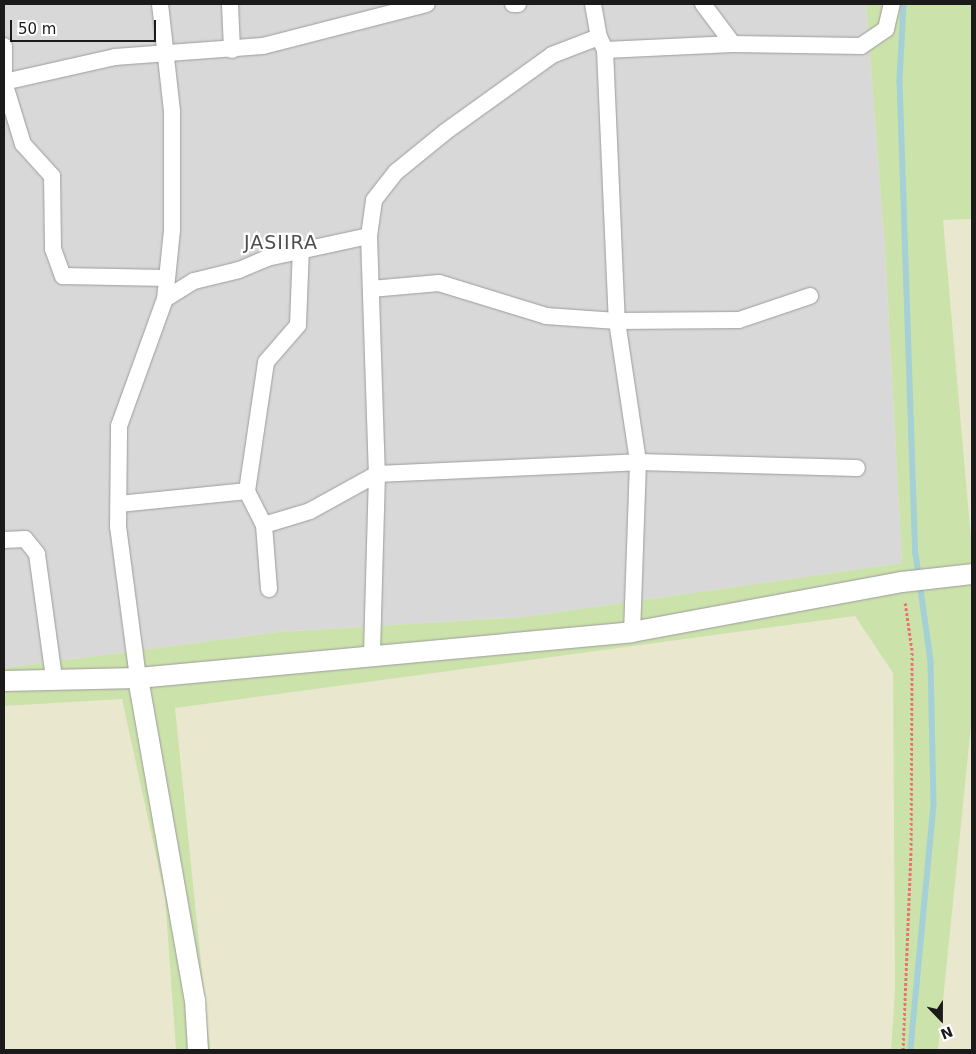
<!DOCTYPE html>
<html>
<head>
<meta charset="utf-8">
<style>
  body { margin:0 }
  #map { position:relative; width:976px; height:1054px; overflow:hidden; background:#ebe7e1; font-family:"DejaVu Sans",sans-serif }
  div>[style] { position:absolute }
  .residential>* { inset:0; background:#d9d8d8 }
  .farmland>* { inset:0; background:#e9e8ce }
  .grass>* { inset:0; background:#cce2ab }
  .stream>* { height:5.5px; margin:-2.75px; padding:0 2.75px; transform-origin:2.75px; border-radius:2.75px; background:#a5d0d5 }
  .path>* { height:3px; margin-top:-1.5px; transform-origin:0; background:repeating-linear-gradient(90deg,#eb7273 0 2.5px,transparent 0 5px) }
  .roads { filter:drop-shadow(0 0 1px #9c9c9c) drop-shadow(0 0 1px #9c9c9c) }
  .minor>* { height:16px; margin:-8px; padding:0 8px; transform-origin:8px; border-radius:8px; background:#fff }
  .tertiary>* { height:20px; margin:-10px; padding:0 10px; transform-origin:10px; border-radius:10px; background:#fff }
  span { translate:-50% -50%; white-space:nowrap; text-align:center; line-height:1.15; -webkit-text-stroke:4.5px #fff; paint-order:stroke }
  .quarter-label { font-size:19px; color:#4e4e4e; letter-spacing:1px }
  .frame { position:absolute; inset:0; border:5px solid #1b1b1b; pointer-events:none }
  .north { position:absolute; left:916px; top:994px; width:50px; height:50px; -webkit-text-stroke:4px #fff; paint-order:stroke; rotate:158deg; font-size:14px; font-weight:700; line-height:20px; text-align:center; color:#1b1b1b }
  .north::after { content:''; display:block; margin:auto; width:18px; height:22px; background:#1b1b1b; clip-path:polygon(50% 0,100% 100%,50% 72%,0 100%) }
  .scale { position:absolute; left:10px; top:20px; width:146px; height:22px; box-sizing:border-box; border:2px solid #1b1b1b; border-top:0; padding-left:6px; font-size:15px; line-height:18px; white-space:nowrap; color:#1b1b1b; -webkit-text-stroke:4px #fff; paint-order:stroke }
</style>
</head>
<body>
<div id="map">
  <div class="residential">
    <i style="clip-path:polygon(4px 4px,866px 4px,885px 250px,902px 563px,524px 617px,278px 632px,4px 668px)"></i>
  </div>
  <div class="farmland">
    <i style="clip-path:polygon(943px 219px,972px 219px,970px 550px)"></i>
    <i style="clip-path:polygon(855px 616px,893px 673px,895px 991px,891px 1050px,210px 1050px,175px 708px)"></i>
    <i style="clip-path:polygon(122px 698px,165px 897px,176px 1050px,4px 1050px,4px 706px)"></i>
    <i style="clip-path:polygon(972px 716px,972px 1050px,938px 1050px)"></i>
  </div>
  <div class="grass">
    <i style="clip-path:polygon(866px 4px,972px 4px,972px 219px,943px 220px,972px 550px,972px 716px,938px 1050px,891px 1050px,895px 991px,893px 673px,855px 616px,175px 708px,210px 1050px,176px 1050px,165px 897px,122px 699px,4px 706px,4px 668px,278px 632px,524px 617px,902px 563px,885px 250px)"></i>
  </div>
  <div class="stream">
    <i style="left:904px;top:4px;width:77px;rotate:93deg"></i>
    <i style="left:900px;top:81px;width:473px;rotate:88.1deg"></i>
    <i style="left:916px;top:554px;width:108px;rotate:82deg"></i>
    <i style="left:931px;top:661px;width:144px;rotate:88.8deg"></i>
    <i style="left:934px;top:805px;width:246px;rotate:95.4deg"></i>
  </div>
  <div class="path">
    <i style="left:903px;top:1050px;width:200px;rotate:-87.7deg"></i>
    <i style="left:911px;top:850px;width:200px;rotate:-89.7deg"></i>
    <i style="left:912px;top:650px;width:49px;rotate:-98.3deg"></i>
  </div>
  <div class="roads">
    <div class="minor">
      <i style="left:230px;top:4px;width:46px;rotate:87.5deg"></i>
      <i style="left:513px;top:4px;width:5px"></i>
      <i style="left:593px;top:4px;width:34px;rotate:80deg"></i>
      <i style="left:599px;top:37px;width:14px;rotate:65deg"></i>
      <i style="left:605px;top:50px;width:271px;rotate:87.5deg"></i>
      <i style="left:617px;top:321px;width:143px;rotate:81.5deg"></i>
      <i style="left:638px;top:462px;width:170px;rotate:92deg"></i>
      <i style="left:703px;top:4px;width:50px;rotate:53.1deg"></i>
      <i style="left:4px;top:46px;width:36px;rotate:90deg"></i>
      <i style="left:4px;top:82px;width:65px;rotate:73deg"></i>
      <i style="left:23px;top:144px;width:43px;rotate:47.8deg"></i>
      <i style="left:52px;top:176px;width:73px;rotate:89.2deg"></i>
      <i style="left:53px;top:249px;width:29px;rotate:70deg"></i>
      <i style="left:63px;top:276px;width:104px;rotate:1.1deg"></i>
      <i style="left:605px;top:50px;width:128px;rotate:-2.7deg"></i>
      <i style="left:733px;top:44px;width:128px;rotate:0.9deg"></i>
      <i style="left:861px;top:46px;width:30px;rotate:-34deg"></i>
      <i style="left:886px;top:29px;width:26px;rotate:-77deg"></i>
      <i style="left:4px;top:82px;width:114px;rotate:-12.7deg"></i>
      <i style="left:115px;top:57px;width:148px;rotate:-4.3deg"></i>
      <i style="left:263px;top:46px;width:169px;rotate:-14.4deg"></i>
      <i style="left:369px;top:236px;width:238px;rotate:88.1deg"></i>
      <i style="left:377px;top:474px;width:182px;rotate:91.6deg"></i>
      <i style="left:371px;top:289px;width:68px;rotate:-5deg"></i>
      <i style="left:439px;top:283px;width:112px;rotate:17.1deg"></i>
      <i style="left:546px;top:316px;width:71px;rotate:4deg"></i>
      <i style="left:617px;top:321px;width:122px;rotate:-0.5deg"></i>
      <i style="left:739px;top:320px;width:75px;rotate:-18.7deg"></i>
      <i style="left:165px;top:299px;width:34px;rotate:-32deg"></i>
      <i style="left:194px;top:281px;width:46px;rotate:-13.7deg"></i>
      <i style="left:239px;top:270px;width:30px;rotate:-23deg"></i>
      <i style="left:267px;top:258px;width:104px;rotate:-12.2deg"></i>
      <i style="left:369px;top:236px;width:36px;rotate:-82deg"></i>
      <i style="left:374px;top:200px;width:36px;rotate:-52deg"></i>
      <i style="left:396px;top:172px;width:63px;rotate:-39.2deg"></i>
      <i style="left:445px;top:132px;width:132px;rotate:-35.7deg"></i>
      <i style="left:552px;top:55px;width:50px;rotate:-21deg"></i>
      <i style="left:119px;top:504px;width:129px;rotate:-5.8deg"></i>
      <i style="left:264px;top:525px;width:48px;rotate:-16.9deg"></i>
      <i style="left:310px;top:511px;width:77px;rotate:-28.9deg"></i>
      <i style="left:377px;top:474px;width:261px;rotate:-2.6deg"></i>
      <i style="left:638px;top:462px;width:219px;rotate:1.6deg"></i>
      <i style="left:4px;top:540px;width:21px;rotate:-3deg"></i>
      <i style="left:25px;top:539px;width:19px;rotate:51deg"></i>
      <i style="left:37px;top:554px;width:125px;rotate:82.2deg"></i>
      <i style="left:269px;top:589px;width:64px;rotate:-94.5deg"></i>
      <i style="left:264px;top:525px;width:38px;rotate:-117deg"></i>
      <i style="left:247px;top:491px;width:130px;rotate:-81.6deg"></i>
      <i style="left:266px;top:362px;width:49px;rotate:-49.1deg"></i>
      <i style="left:298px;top:325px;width:77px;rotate:-87.8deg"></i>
      <i style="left:138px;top:678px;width:152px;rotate:-97.5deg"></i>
      <i style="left:118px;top:527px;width:101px;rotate:-89.4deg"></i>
      <i style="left:119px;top:426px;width:135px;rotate:-70.1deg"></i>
      <i style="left:165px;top:299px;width:69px;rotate:-84.2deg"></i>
      <i style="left:172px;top:230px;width:119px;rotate:-90deg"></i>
      <i style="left:172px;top:111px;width:108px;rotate:-96.4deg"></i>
    </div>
    <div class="tertiary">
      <i style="left:138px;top:678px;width:327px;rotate:80deg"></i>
      <i style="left:195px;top:1000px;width:50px;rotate:86.6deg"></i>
      <i style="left:4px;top:681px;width:134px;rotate:-1.3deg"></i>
      <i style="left:138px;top:678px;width:496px;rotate:-5.3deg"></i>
      <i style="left:632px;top:632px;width:275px;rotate:-10.5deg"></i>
      <i style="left:902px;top:582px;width:70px;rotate:-6.5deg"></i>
    </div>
  </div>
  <div class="quarter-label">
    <span style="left:281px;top:243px">JASIIRA</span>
  </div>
  <div class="frame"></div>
  <div class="north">N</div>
  <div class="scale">50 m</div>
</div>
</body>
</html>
